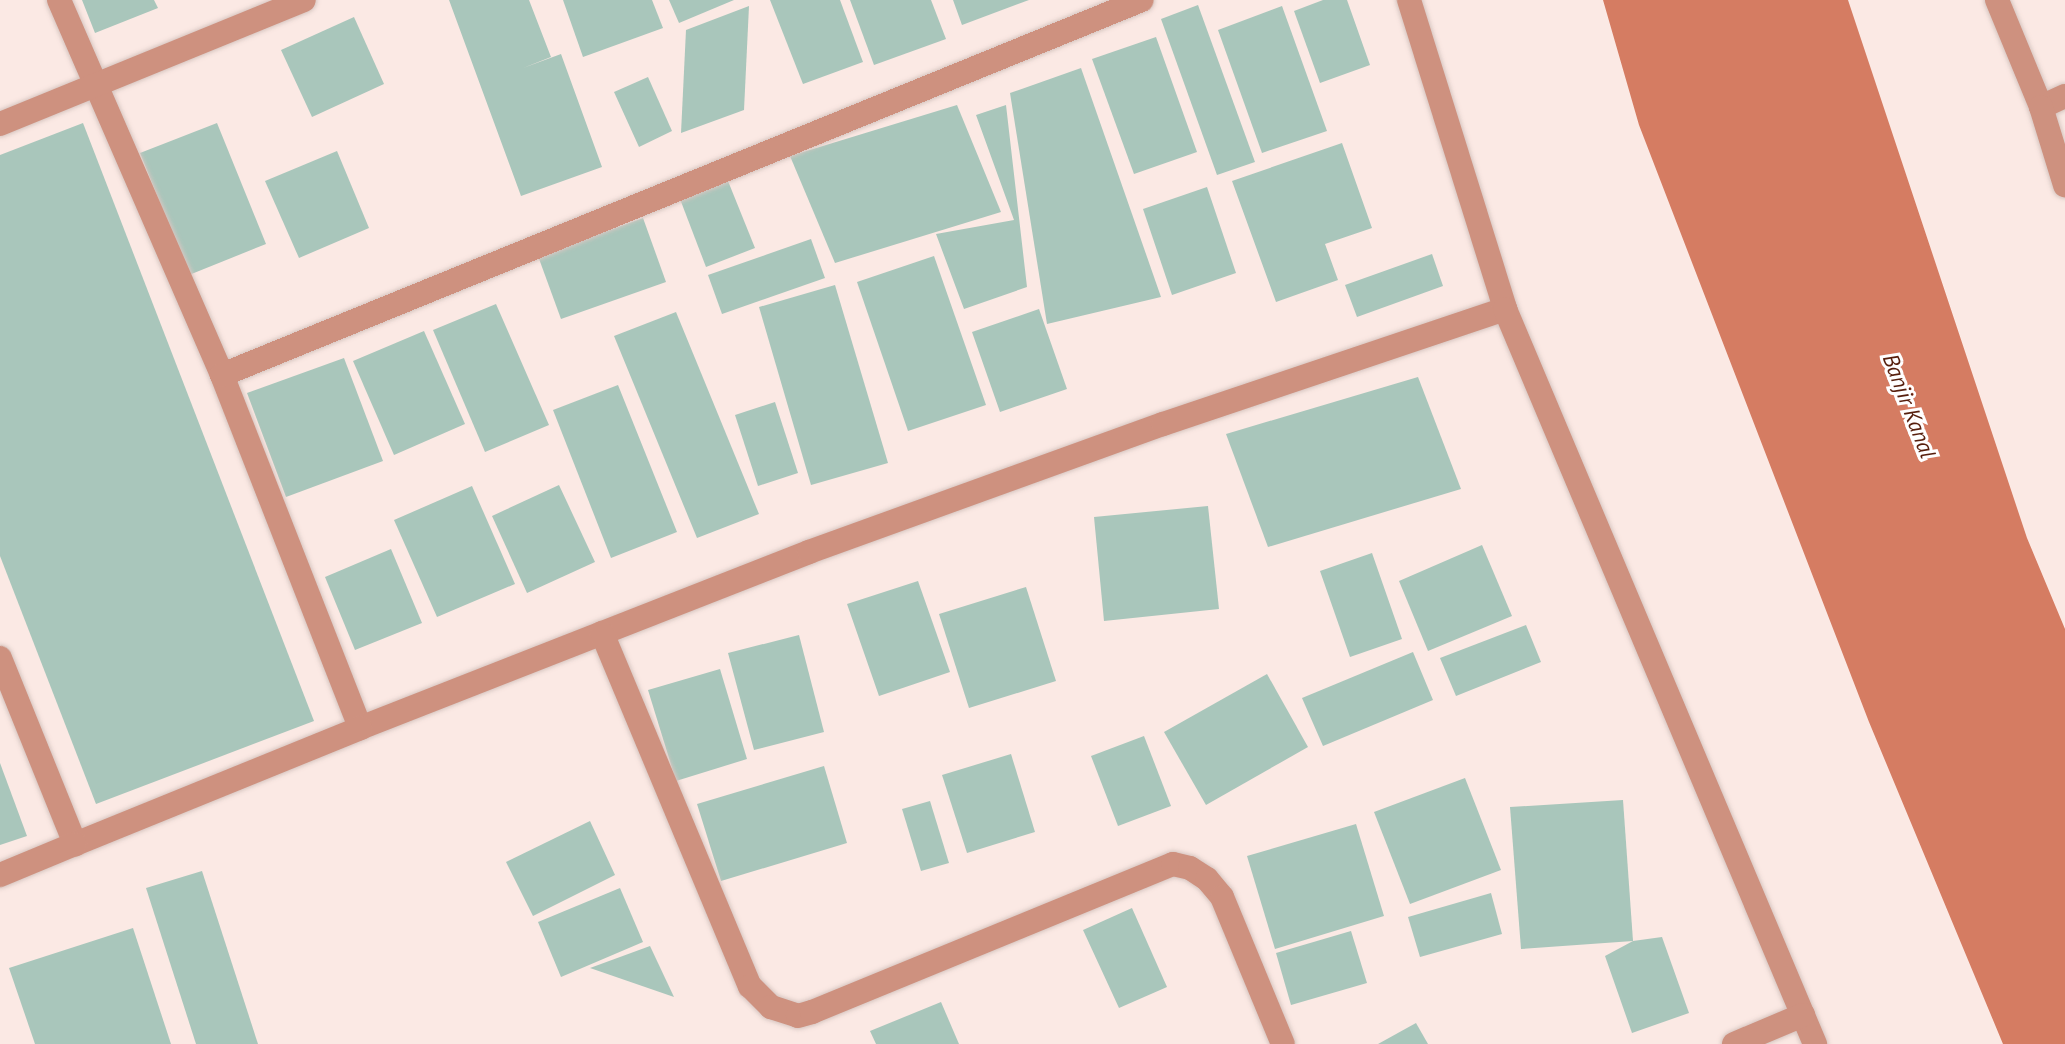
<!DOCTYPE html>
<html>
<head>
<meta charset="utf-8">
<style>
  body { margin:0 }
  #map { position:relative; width:2065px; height:1044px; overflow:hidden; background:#fbe9e4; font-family:"PT Sans",sans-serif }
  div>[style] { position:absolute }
  .water>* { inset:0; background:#d57c62 }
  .building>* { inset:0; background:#a9c6bb }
  .roads { filter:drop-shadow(0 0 2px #d7c6c1) drop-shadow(0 0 2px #d7c6c1) }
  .minor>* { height:24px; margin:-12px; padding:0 12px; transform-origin:12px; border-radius:12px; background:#ce917f }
  .tertiary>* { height:24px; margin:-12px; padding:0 12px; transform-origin:12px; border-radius:12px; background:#ce917f }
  span { translate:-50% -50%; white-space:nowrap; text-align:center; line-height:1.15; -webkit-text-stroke:6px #fff; paint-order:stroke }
  .water-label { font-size:22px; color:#571f0d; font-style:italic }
</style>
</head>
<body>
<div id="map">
  <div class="water">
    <i style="clip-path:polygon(1603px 0,1848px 0,2027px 538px,2065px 629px,2065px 1044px,2003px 1044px,1869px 722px,1639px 125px)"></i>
  </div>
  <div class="building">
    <i style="clip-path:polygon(82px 0,154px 0,158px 8px,95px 33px)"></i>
    <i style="clip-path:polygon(449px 0,529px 0,551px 57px,523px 68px,561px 54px,602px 167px,521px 196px)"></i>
    <i style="clip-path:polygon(563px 0,652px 0,663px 28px,583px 57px)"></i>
    <i style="clip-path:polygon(669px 0,734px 0,679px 23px)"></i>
    <i style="clip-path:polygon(770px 0,840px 0,863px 62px,803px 84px)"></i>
    <i style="clip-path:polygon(850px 0,931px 0,946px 39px,874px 65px)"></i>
    <i style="clip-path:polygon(953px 0,1029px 0,962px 25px)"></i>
    <i style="clip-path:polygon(1323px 0,1347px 0,1370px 65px,1320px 83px,1294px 11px)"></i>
    <i style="clip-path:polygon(1198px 5px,1255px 162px,1217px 175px,1161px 19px)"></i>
    <i style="clip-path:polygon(749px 6px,744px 110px,681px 133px,686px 30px)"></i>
    <i style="clip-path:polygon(1282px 6px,1327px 131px,1262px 153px,1218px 30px)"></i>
    <i style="clip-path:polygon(354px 17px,384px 84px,312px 117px,281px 50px)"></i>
    <i style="clip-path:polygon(1156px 37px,1197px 152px,1134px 174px,1092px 59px)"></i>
    <i style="clip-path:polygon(1081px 68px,1161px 297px,1047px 324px,1010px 93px)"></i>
    <i style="clip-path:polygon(648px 77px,672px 131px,639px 147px,614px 92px)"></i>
    <i style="clip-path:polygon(957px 105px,1001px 212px,835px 263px,790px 156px)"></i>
    <i style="clip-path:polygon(1006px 105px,1027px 287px,964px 309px,936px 234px,1014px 220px,976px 115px)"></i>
    <i style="clip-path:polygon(83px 123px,314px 721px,96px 804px,0 556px,0 155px)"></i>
    <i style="clip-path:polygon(217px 123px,266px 244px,189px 275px,140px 153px)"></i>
    <i style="clip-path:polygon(1342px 143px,1372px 228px,1325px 244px,1338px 280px,1276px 302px,1232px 181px)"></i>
    <i style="clip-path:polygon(337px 151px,369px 228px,299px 258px,265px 181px)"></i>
    <i style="clip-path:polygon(728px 181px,755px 248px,706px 267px,680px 199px)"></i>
    <i style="clip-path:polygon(1207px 187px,1236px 273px,1172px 295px,1143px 209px)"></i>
    <i style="clip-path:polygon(643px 218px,666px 282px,561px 319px,538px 256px)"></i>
    <i style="clip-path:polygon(811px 239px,825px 278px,722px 314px,708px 275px)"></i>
    <i style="clip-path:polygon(1432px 254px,1443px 286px,1357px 317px,1345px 285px)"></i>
    <i style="clip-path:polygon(934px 256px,986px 405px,908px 431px,857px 282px)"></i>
    <i style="clip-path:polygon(835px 285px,888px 463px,811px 485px,759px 307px)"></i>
    <i style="clip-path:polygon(496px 304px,549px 425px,485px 452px,433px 330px)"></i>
    <i style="clip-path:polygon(1039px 309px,1067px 389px,1000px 412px,972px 332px)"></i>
    <i style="clip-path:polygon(676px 312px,759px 514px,697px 538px,614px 336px)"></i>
    <i style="clip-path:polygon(424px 331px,465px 424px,394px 455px,353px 361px)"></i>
    <i style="clip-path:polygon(344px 358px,383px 461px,286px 497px,247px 393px)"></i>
    <i style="clip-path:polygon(1418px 377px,1461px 489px,1268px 547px,1226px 434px)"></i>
    <i style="clip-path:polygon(618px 385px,677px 532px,611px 558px,553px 410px)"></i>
    <i style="clip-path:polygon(775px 402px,798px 473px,758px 486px,735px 415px)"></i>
    <i style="clip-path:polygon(559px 485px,595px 562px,527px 593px,492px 516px)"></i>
    <i style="clip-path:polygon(472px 486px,515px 584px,437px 617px,394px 520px)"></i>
    <i style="clip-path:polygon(1208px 506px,1219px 609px,1104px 621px,1094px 517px)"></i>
    <i style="clip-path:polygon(1482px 545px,1512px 616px,1428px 651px,1399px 581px)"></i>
    <i style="clip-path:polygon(391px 549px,422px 623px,355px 650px,325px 577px)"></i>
    <i style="clip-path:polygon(1372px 553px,1402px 639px,1350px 657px,1320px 571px)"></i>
    <i style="clip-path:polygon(918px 581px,950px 672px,879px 696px,847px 604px)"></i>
    <i style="clip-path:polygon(1026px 587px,1056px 681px,969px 708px,939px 614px)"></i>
    <i style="clip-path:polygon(1526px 625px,1541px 662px,1456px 696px,1440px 658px)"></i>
    <i style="clip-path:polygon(799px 635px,824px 732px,754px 750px,728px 653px)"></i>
    <i style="clip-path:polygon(1413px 652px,1433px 700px,1323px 746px,1302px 698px)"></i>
    <i style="clip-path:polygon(720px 669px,747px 759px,676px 781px,648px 690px)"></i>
    <i style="clip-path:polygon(1267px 674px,1308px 747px,1206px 805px,1164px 732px)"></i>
    <i style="clip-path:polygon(1144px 736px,1171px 806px,1118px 826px,1091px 756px)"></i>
    <i style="clip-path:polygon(1011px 754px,1035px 832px,967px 853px,942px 775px)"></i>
    <i style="clip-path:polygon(0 763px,27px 836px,0 845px)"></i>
    <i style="clip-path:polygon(824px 766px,847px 843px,721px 881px,697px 804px)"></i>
    <i style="clip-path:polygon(1465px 778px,1501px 870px,1410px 904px,1374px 812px)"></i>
    <i style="clip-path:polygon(1623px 800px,1633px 941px,1521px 949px,1510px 807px)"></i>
    <i style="clip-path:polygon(930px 801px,949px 863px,921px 871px,902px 809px)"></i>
    <i style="clip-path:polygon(590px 821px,615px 875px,533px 916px,506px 862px)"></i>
    <i style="clip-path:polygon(1356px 824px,1384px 916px,1275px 949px,1247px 856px)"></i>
    <i style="clip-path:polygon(202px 871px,258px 1044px,196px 1044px,146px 888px)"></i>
    <i style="clip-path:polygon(620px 888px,643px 942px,561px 977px,538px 922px)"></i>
    <i style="clip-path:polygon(1491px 893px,1502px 934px,1420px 957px,1408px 917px)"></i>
    <i style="clip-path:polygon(1132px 908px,1167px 987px,1119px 1008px,1083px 930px)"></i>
    <i style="clip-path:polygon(133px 928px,171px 1044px,35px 1044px,9px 968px)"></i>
    <i style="clip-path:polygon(1351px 931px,1367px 983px,1291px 1005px,1276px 953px)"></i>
    <i style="clip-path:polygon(1662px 937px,1689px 1013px,1632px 1033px,1605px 956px,1633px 941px)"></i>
    <i style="clip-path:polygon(650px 946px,674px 997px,590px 968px)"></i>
    <i style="clip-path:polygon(941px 1002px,959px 1044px,876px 1044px,870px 1031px)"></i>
    <i style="clip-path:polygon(1416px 1023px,1428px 1044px,1378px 1044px)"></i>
  </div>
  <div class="roads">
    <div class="minor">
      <i style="left:59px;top:0;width:409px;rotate:66.5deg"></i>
      <i style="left:222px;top:375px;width:379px;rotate:68.6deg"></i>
      <i style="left:360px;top:728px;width:482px;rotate:-21.4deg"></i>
      <i style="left:809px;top:552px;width:376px;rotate:-19.9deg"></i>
      <i style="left:1163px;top:424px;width:361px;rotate:-18.6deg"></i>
      <i style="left:1409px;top:0;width:324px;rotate:72.7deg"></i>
      <i style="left:1505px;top:309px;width:798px;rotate:67.13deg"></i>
      <i style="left:2041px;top:107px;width:26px;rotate:-25deg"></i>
      <i style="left:0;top:124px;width:328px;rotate:-22.2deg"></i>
      <i style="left:222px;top:375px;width:993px;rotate:-22.18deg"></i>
      <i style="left:602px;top:633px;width:383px;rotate:67.3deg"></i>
      <i style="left:750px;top:986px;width:30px;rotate:45deg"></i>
      <i style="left:771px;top:1007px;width:28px;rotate:18deg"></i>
      <i style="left:798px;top:1016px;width:15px;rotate:-16deg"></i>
      <i style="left:812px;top:1012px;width:390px;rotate:-22.3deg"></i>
      <i style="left:1173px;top:864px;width:17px;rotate:13deg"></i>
      <i style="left:1190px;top:868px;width:20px;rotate:33deg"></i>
      <i style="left:1207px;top:879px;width:23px;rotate:50deg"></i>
      <i style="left:1222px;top:897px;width:159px;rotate:67.5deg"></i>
      <i style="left:0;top:658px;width:201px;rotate:68deg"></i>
      <i style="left:75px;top:844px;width:308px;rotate:-22.1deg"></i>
      <i style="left:0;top:875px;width:81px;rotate:-22.5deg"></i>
      <i style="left:1734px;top:1044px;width:75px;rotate:-22.8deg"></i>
    </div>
    <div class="tertiary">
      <i style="left:1997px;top:0;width:116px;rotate:67.6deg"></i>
      <i style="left:2041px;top:107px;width:82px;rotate:72.9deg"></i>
    </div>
  </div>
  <div class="water-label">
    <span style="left:1909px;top:406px;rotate:69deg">Banjir Kanal</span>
  </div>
</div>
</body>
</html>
